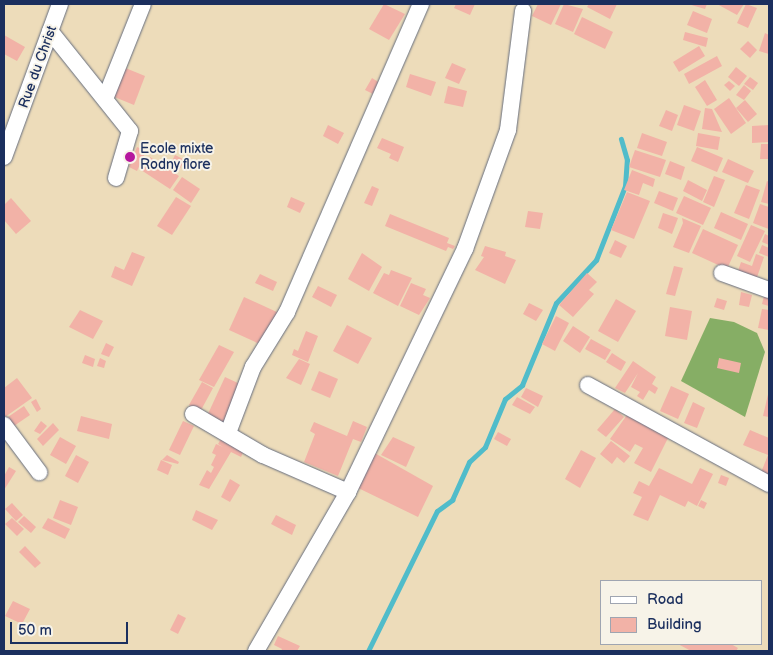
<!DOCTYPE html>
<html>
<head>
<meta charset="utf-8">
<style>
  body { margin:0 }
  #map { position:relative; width:773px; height:655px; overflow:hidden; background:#eddcba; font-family:"Balsamiq Sans",sans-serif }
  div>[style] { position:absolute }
  .forest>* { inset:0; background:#86ae65 }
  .stream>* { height:5px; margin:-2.5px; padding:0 2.5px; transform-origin:2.5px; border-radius:2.5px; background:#50bcca }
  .building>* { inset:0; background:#f2b2a7 }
  .roads { filter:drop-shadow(0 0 1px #646c7e) drop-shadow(0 0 1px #646c7e) }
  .minor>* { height:16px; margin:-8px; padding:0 8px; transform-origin:8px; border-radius:8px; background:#fff }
  .dots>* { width:14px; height:14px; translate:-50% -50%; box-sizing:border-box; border:2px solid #f7f3e8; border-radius:50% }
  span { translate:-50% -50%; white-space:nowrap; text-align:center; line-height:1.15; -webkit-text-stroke:4px #f7f3e8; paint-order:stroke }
  .street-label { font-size:14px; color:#1b2f5e }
  .poi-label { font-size:14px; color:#1b2f5e }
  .left { translate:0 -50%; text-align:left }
  .frame { position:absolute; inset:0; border:5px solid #1b2f5e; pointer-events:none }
  .legend { position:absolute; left:600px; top:580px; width:162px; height:65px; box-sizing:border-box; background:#f7f3e8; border:1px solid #9fa5b1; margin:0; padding:6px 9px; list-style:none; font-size:15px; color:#1b2f5e }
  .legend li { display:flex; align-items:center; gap:10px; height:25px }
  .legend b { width:25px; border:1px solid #9fa5b1 }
  .scale { position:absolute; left:10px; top:622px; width:118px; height:22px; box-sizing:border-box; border:2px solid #1b2f5e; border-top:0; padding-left:6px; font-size:15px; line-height:18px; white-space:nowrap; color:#1b2f5e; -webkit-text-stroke:4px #f7f3e8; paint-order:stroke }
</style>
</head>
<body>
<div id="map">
  <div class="forest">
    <i style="clip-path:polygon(710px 318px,734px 322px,757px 333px,765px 352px,745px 417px,681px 381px)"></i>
  </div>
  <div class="stream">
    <i style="left:368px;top:651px;width:156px;rotate:-63.8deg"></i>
    <i style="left:437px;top:511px;width:19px;rotate:-36deg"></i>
    <i style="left:452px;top:500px;width:42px;rotate:-65.9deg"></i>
    <i style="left:469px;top:462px;width:22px;rotate:-43deg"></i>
    <i style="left:485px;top:447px;width:52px;rotate:-67.4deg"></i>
    <i style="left:505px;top:399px;width:22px;rotate:-39deg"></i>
    <i style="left:522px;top:385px;width:89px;rotate:-67.5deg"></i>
    <i style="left:556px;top:303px;width:59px;rotate:-47.1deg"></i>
    <i style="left:596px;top:260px;width:79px;rotate:-68.6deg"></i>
    <i style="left:625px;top:186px;width:26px;rotate:-86deg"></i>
    <i style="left:627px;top:160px;width:22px;rotate:-106deg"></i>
  </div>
  <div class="building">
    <i style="clip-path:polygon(384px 4px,405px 14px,389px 40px,369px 29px)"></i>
    <i style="clip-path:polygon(456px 4px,475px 4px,470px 15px,454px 8px)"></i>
    <i style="clip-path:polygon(538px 4px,561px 4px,551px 25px,532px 16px)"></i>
    <i style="clip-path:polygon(564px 4px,583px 9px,573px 32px,555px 24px)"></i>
    <i style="clip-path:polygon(589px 4px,617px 4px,610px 19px,587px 7px)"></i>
    <i style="clip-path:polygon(688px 4px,707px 4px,705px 9px)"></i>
    <i style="clip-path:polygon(717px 4px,744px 4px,737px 15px)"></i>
    <i style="clip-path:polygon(746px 4px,757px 8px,748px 28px,737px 23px)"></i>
    <i style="clip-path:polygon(693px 11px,712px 19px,707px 33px,687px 25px)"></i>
    <i style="clip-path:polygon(582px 17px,613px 32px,605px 49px,574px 34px)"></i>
    <i style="clip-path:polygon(685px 32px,708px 38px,706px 47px,683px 40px)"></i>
    <i style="clip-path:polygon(765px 33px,769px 35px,769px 54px,759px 51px)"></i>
    <i style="clip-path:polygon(4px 35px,25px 47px,17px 61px,4px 54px)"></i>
    <i style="clip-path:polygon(748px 41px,757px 50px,750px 58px,740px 49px)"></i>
    <i style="clip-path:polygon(699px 46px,705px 56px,679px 72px,673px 62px)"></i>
    <i style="clip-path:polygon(717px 56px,722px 66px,689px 84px,684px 74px)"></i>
    <i style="clip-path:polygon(452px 63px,466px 69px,459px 84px,445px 78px)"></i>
    <i style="clip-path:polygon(123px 67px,145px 76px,134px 105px,112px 96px)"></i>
    <i style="clip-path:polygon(736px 67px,747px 76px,739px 86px,728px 77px)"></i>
    <i style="clip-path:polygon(410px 74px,436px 82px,431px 96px,406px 87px)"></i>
    <i style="clip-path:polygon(750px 77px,758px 83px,753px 90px,744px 84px)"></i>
    <i style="clip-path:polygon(372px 78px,380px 83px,373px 94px,365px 90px)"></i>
    <i style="clip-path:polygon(705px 80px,717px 100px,707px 106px,695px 87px)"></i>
    <i style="clip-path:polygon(729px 81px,735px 86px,730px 91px,724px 85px)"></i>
    <i style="clip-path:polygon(744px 85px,751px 91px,744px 100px,736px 95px)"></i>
    <i style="clip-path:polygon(448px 86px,467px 91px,463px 107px,444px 103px)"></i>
    <i style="clip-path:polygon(729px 98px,746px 123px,731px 134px,714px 109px)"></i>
    <i style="clip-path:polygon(745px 100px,757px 114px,748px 122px,736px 108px)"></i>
    <i style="clip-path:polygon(684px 105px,701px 111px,694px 131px,677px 125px)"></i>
    <i style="clip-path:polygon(705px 108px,712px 109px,722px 132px,702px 129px)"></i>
    <i style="clip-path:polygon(666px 110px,678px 115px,672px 131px,659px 126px)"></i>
    <i style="clip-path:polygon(328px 125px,344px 133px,338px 144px,323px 136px)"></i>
    <i style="clip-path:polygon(769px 125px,769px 142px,752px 143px,752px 126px)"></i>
    <i style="clip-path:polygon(642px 133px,667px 142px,662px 156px,637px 148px)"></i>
    <i style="clip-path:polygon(698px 133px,720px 137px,718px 150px,696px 146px)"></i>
    <i style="clip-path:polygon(382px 138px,404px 147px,398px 162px,389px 158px,391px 154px,377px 148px)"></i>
    <i style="clip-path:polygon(761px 144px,769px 144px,769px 159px,760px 159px)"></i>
    <i style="clip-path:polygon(137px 147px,146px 151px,137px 171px,129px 167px)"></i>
    <i style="clip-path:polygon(697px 147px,723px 158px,717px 172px,691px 161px)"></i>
    <i style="clip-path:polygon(635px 150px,666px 160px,660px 177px,629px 167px)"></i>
    <i style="clip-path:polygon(175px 155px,185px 160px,179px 170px,170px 165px)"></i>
    <i style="clip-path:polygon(150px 157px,179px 176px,170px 189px,141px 170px)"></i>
    <i style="clip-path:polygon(728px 159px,754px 171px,748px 183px,722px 172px)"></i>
    <i style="clip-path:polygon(670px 161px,685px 167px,681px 180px,665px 174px)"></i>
    <i style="clip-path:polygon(632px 170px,655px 179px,653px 187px,643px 183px,639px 195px,624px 190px)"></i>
    <i style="clip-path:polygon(714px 176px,725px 180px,714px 207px,703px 202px)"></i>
    <i style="clip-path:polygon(182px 177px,200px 189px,191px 203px,173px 190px)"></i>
    <i style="clip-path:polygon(688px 180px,707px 190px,702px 201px,683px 191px)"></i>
    <i style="clip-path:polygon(767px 181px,769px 182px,769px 204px,761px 202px)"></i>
    <i style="clip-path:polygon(746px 185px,760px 190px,749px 219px,734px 213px)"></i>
    <i style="clip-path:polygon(372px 186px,379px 189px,372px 206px,364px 203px)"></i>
    <i style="clip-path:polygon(659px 191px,678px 198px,673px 211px,654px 203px)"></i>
    <i style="clip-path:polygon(627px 192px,650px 201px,634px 239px,611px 230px)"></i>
    <i style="clip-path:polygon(684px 196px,711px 208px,703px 225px,676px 213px)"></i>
    <i style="clip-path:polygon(176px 197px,191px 206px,172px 235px,157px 226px)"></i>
    <i style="clip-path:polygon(291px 197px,305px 203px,300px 213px,287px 207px)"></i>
    <i style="clip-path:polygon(11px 198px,31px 221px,16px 234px,4px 220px,4px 205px)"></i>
    <i style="clip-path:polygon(760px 204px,769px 207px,769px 229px,753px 223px)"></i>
    <i style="clip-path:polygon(528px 211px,543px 213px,540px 229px,525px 227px)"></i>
    <i style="clip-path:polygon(721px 212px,748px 224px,741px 240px,714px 228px)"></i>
    <i style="clip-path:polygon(663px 213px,678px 218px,672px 234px,658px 228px)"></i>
    <i style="clip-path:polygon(390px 214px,449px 238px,447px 243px,455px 246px,453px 249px,448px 247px,446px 251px,385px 226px)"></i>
    <i style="clip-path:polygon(682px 218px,701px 226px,689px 253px,673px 247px,683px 223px)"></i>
    <i style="clip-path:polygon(751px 225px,765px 231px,750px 262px,737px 256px)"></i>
    <i style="clip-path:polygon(703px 229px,738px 245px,727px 269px,692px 253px)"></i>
    <i style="clip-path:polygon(765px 234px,769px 236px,769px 245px,762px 242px)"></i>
    <i style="clip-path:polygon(615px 240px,627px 246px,621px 258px,609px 253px)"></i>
    <i style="clip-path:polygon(762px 245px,769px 248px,769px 257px,759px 253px)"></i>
    <i style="clip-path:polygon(485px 246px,506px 252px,505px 256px,516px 260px,505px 284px,475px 270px,484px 257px,481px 256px)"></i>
    <i style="clip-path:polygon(132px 252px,145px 257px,132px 286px,111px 277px,115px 266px,124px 270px)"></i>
    <i style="clip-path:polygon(362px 253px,382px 267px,369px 291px,348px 279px)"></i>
    <i style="clip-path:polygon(756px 254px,764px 257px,755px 283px,736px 277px,741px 262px,752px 266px)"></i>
    <i style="clip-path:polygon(674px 266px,683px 268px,675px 296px,666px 294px)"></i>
    <i style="clip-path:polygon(391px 270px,412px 278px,398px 306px,373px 293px,384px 273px,389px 275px)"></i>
    <i style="clip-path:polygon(587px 273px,597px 282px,589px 290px,594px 294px,573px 317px,559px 305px)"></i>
    <i style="clip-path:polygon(260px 274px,277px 282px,273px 291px,255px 283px)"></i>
    <i style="clip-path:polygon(411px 283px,426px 289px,423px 295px,430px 298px,419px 315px,400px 306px)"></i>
    <i style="clip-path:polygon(318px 286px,337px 295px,331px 307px,312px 297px)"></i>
    <i style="clip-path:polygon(741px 292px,752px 295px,749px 307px,739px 305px)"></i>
    <i style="clip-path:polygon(764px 296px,769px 297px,769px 306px,762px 304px)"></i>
    <i style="clip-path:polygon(244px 297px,279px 313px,264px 346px,229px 330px)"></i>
    <i style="clip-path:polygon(717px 298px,727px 301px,724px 310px,714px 307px)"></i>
    <i style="clip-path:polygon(616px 299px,636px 311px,618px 342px,598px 331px)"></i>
    <i style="clip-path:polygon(529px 303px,543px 310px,536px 321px,523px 314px)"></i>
    <i style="clip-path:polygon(670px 307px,692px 311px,687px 340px,665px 336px)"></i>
    <i style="clip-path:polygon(762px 309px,769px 310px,769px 330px,758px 328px)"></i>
    <i style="clip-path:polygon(80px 310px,103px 321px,93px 339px,69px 327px)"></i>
    <i style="clip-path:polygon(556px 316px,569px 323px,555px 351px,542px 344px)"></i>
    <i style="clip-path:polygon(347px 325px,372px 338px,358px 364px,333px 351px)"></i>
    <i style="clip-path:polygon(573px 326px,590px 337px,580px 353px,563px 341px)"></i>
    <i style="clip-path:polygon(306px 331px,318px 336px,308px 362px,292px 355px,294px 349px,298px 351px)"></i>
    <i style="clip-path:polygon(591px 339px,611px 350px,605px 360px,585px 349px)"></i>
    <i style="clip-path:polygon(106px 343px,114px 347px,109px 357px,101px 354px)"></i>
    <i style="clip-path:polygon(219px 345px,234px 352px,214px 387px,199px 380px)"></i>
    <i style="clip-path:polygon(612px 353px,626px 362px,621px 371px,606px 362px)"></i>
    <i style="clip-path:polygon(85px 355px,95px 359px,93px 367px,82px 363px)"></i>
    <i style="clip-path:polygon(100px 358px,106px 361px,104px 368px,97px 366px)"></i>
    <i style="clip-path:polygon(719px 358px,741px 363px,739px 373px,717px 368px)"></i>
    <i style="clip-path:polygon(299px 359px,310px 364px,301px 385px,286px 378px)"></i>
    <i style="clip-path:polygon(633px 361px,656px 377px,652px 384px,658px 388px,655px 394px,649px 390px,643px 400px,637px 396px,640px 392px,631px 387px,638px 373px,625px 393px,615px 388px)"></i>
    <i style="clip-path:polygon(319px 371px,338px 379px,330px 398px,311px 390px)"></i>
    <i style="clip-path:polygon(225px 377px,242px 385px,224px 424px,207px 416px)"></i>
    <i style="clip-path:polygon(17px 378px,32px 398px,5px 417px,4px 388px)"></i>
    <i style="clip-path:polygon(202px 382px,213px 388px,200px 412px,189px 405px)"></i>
    <i style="clip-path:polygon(671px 386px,689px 394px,678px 419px,660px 411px)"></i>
    <i style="clip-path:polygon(526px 388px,543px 396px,538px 407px,521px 397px)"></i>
    <i style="clip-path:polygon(769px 390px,769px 417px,763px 416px)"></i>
    <i style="clip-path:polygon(517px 397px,535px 407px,530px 414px,512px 405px)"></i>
    <i style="clip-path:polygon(36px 399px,41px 409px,37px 412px,31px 402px)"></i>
    <i style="clip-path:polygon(693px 402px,705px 408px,697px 428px,684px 423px)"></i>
    <i style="clip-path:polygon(24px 406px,30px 415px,11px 428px,5px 419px)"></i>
    <i style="clip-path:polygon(615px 409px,624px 417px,606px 437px,597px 430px)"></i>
    <i style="clip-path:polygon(629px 412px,669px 436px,651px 472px,634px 463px,643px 448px,635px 444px,630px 452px,610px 439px)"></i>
    <i style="clip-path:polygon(81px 416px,112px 424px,109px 439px,77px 431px)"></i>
    <i style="clip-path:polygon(41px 421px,47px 426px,40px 434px,34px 431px)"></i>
    <i style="clip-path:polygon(183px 421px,194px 426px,180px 455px,169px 450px)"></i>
    <i style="clip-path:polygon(353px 421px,367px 427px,361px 442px,353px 439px,338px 476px,304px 462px,315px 434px,310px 431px,314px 422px,347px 436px)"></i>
    <i style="clip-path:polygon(53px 423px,59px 430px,43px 446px,37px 439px)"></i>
    <i style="clip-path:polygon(750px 430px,769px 438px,769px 479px,760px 475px,768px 455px,743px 445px)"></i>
    <i style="clip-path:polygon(498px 432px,511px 439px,507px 446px,494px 439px)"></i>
    <i style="clip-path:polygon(60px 437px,76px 446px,66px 464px,50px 455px)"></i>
    <i style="clip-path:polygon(222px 437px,245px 448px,241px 457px,231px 452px,209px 489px,199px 485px,207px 470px,211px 473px,214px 467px,211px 465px,216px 455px,212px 453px,216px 444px,223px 447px,218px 444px)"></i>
    <i style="clip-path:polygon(393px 437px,415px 447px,406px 467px,381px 455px)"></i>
    <i style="clip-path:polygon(611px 441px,630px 456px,624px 463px,617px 457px,612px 464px,600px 454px)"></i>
    <i style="clip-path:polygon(581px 450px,596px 458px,580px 488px,565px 479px)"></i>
    <i style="clip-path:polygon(371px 451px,433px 486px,418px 517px,354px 486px)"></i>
    <i style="clip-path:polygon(76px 455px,89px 462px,78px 483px,65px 476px)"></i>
    <i style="clip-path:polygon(167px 455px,179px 462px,178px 464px,162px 460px)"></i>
    <i style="clip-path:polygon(161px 460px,172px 465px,168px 475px,157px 470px)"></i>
    <i style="clip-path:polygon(9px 467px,16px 471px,4px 490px,4px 476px)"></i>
    <i style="clip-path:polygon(659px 468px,692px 484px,700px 468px,713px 474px,697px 506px,688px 501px,685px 507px,660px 495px,648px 521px,633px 515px,642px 497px,633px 493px,639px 481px,649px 486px)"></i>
    <i style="clip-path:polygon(721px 475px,729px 478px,726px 486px,718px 483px)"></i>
    <i style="clip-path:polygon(230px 479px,240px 485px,230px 502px,221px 497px)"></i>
    <i style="clip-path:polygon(60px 500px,78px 507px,71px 525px,53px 518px)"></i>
    <i style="clip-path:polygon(701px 500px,707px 503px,704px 509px,698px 506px)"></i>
    <i style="clip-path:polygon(12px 503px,23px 515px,16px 521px,5px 509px)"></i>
    <i style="clip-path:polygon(196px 510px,218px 520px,212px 530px,192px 520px)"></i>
    <i style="clip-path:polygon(276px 515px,296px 525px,292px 535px,271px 524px)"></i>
    <i style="clip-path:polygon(24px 516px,36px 527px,31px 533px,18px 522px)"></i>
    <i style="clip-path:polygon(12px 518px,24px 529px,17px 536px,5px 524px)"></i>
    <i style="clip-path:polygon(48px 518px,70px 529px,65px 539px,42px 528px)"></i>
    <i style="clip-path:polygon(25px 546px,41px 563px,35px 568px,19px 552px)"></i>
    <i style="clip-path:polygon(13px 601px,30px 609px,22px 624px,5px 616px)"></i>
    <i style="clip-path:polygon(178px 614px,186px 618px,178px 634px,170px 630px)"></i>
    <i style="clip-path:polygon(278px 636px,300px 646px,297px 651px,281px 651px,282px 649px,274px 645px)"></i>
    <i style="clip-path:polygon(678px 644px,731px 644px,738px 648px,736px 651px,691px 651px)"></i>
  </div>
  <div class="roads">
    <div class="minor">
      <i style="left:50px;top:31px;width:128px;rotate:51.3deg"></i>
      <i style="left:130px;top:131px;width:49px;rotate:106.6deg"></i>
      <i style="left:105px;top:99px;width:102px;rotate:-68.2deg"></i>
      <i style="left:4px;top:157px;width:163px;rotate:-69.9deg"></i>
      <i style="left:722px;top:273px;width:50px;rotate:19.9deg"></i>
      <i style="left:588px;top:385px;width:206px;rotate:28.7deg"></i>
      <i style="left:193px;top:414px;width:81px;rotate:30.4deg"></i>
      <i style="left:263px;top:455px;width:93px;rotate:23.5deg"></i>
      <i style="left:4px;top:425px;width:59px;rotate:53.3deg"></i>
      <i style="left:228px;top:433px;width:71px;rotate:-69.3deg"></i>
      <i style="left:253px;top:367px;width:65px;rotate:-58.3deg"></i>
      <i style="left:287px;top:312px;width:336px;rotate:-66.5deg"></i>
      <i style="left:256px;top:651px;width:184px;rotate:-59.9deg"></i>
      <i style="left:348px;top:492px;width:270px;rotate:-64.3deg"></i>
      <i style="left:465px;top:249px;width:127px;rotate:-70.1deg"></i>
      <i style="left:508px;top:130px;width:120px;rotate:-82.8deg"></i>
    </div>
  </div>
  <div class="dots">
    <i style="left:130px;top:157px;background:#b5179e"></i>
  </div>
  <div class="street-label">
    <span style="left:38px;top:67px;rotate:-70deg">Rue du Christ</span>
  </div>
  <div class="poi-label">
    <span class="left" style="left:140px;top:157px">Ecole mixte<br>Rodny flore</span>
  </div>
  <div class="frame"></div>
  <ul class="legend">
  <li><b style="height:6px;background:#fff"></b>Road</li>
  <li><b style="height:14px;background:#f2b2a7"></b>Building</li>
  </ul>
  <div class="scale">50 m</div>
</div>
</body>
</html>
